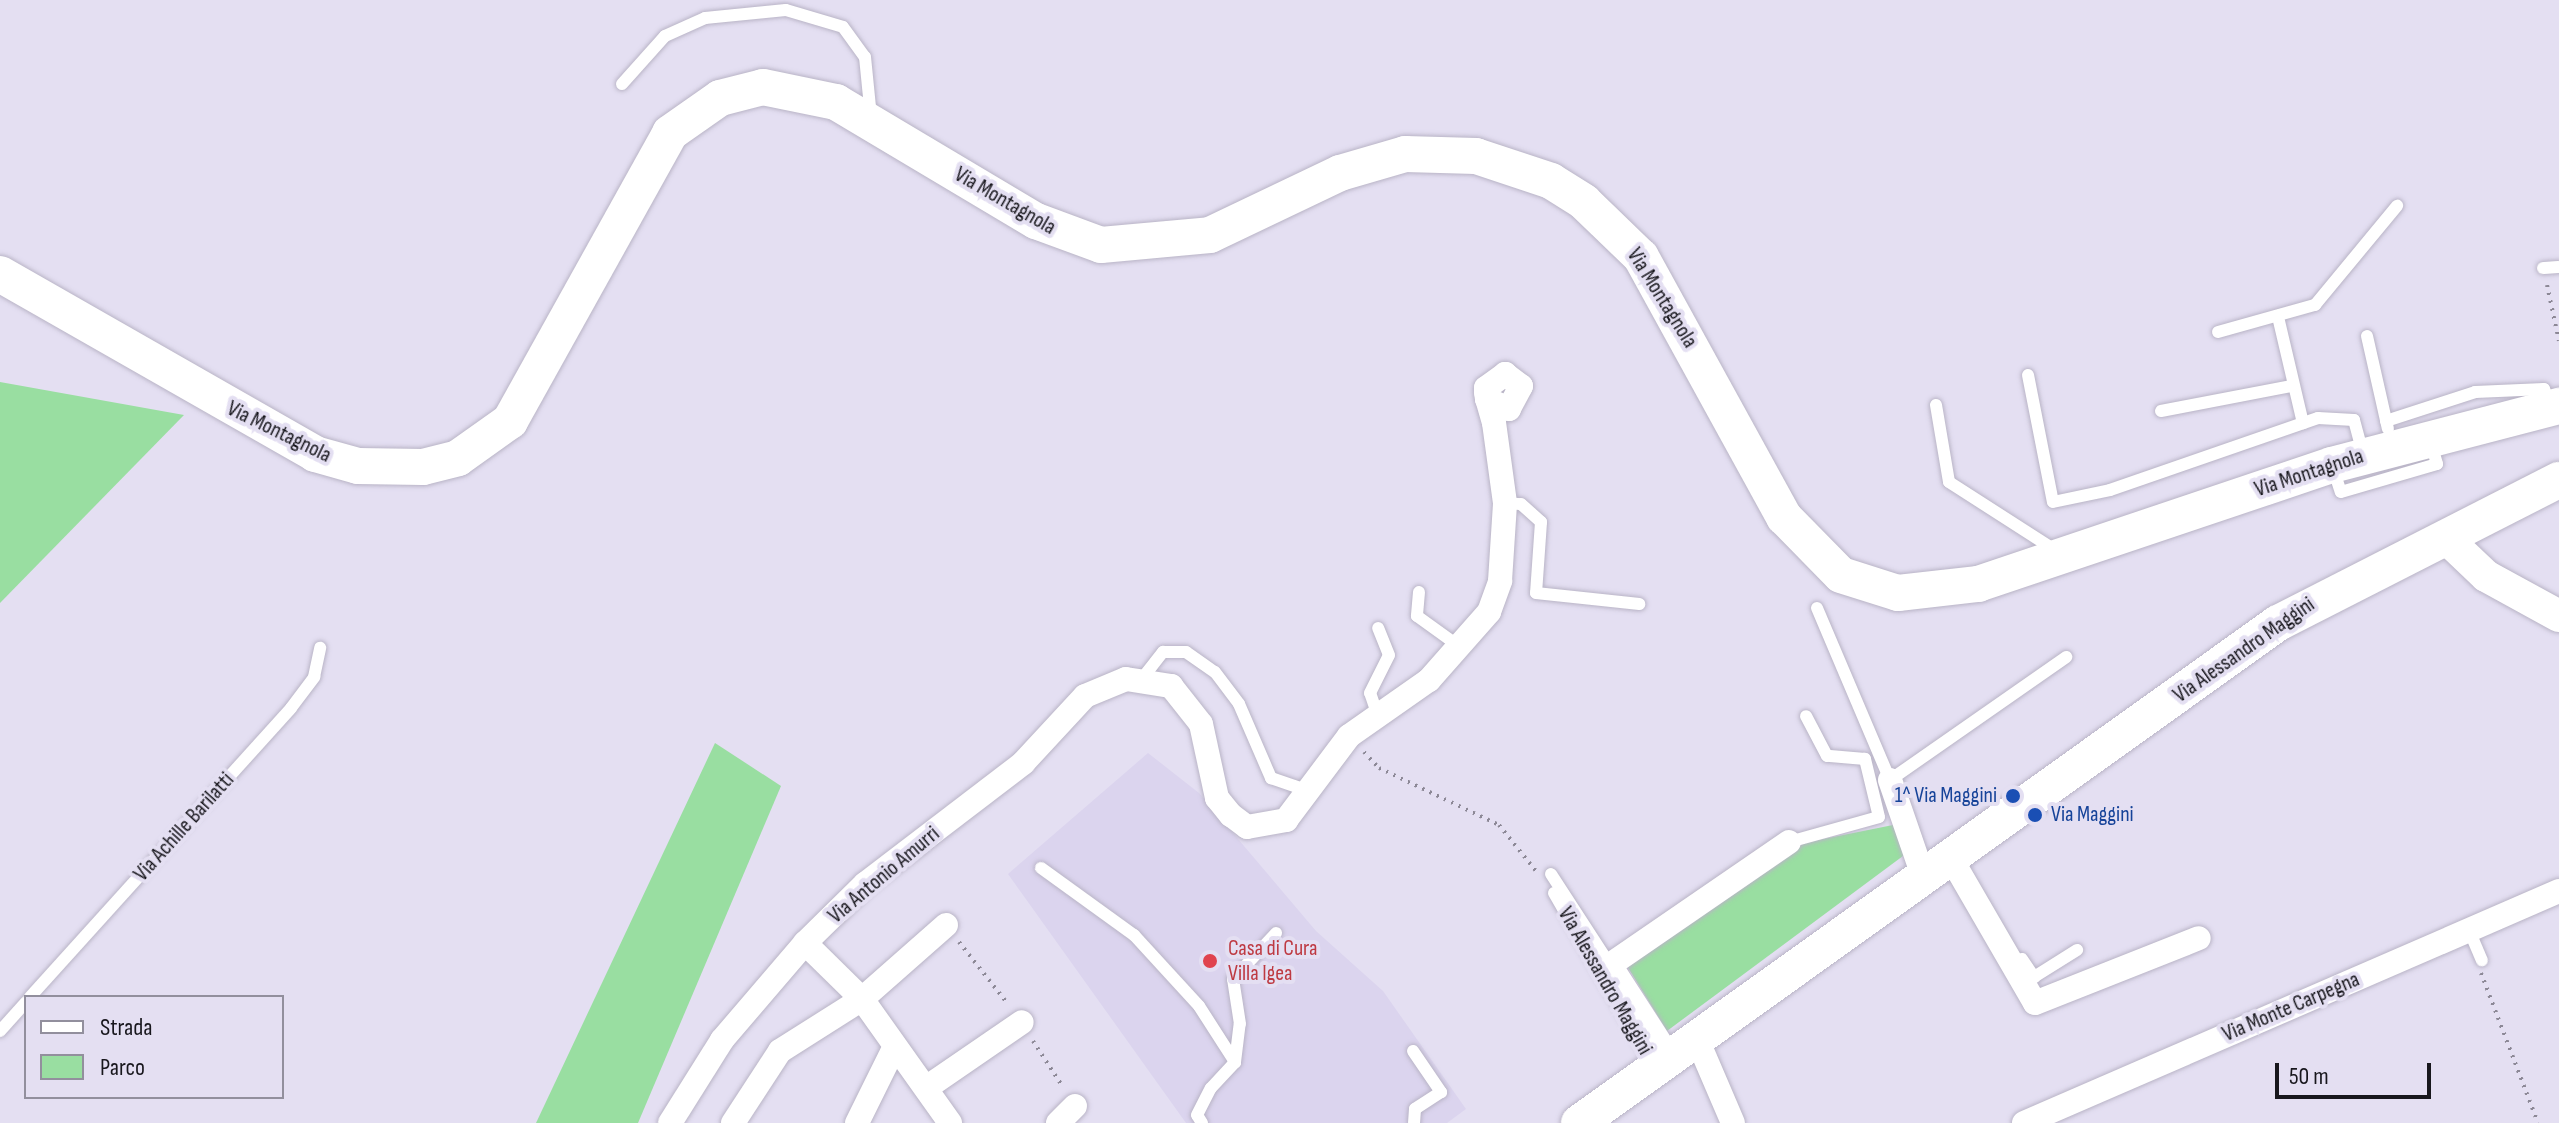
<!DOCTYPE html>
<html>
<head>
<meta charset="utf-8">
<style>
  body { margin:0 }
  #map { position:relative; width:2559px; height:1123px; overflow:hidden; background:#e4dff2; font-family:"Sofia Sans Condensed",sans-serif }
  div>[style] { position:absolute }
  .built>* { inset:0; background:#dbd4ee }
  .green>* { inset:0; background:#99dea1 }
  .path>* { height:4px; margin-top:-2px; transform-origin:0; background:repeating-linear-gradient(90deg,#8c8896 0 2px,transparent 0 8px) }
  .roads { filter:drop-shadow(0 0 2px #b9b4c6) drop-shadow(0 0 2px #b9b4c6) }
  .service>* { height:12px; margin:-6px; padding:0 6px; transform-origin:6px; border-radius:6px; background:#fff }
  .minor>* { height:24px; margin:-12px; padding:0 12px; transform-origin:12px; border-radius:12px; background:#fff }
  .tertiary>* { height:32px; margin:-16px; padding:0 16px; transform-origin:16px; border-radius:16px; background:#fff }
  .secondary>* { height:36px; margin:-18px; padding:0 18px; transform-origin:18px; border-radius:18px; background:#fff }
  .dots>* { width:22px; height:22px; translate:-50% -50%; box-sizing:border-box; border:4px solid #e4dff2; border-radius:50% }
  span { translate:-50% -50%; white-space:nowrap; text-align:center; line-height:1.15; -webkit-text-stroke:8px #e4dff2; paint-order:stroke }
  .street-label { font-size:22px; color:#18171d }
  .transit-label { font-size:22px; color:#164399 }
  .right { translate:-100% -50%; text-align:right }
  .left { translate:0 -50%; text-align:left }
  .health-label { font-size:22px; color:#be3a42 }
  .legend { position:absolute; left:24px; top:995px; width:260px; height:104px; box-sizing:border-box; background:#e4dff2; border:2px solid #928f9d; margin:0; padding:10px 14px; list-style:none; font-size:24px; color:#18171d }
  .legend li { display:flex; align-items:center; gap:16px; height:40px }
  .legend b { width:40px; border:2px solid #928f9d }
  .scale { position:absolute; left:2275px; top:1063px; width:156px; height:36px; box-sizing:border-box; border:4px solid #18171d; border-top:0; padding-left:10px; font-size:24px; line-height:28px; white-space:nowrap; color:#18171d; -webkit-text-stroke:6px #e4dff2; paint-order:stroke }
</style>
</head>
<body>
<div id="map">
  <div class="built">
    <i style="clip-path:polygon(1148px 753px,1199px 793px,1316px 931px,1383px 991px,1466px 1109px,1447px 1123px,1186px 1123px,1008px 874px)"></i>
  </div>
  <div class="green">
    <i style="clip-path:polygon(0 382px,184px 415px,0 603px)"></i>
    <i style="clip-path:polygon(715px 743px,781px 786px,638px 1123px,536px 1123px)"></i>
    <i style="clip-path:polygon(1898px 824px,1907px 853px,1667px 1031px,1627px 966px,1803px 843px)"></i>
  </div>
  <div class="path">
    <i style="left:2547px;top:285px;width:57px;rotate:77.9deg"></i>
    <i style="left:1364px;top:752px;width:22px;rotate:47deg"></i>
    <i style="left:1379px;top:768px;width:133px;rotate:25.4deg"></i>
    <i style="left:1499px;top:825px;width:59px;rotate:51.2deg"></i>
    <i style="left:959px;top:942px;width:79px;rotate:51.7deg"></i>
    <i style="left:2481px;top:973px;width:160px;rotate:69.2deg"></i>
    <i style="left:1033px;top:1041px;width:55px;rotate:56.9deg"></i>
  </div>
  <div class="roads">
    <div class="service">
      <i style="left:622px;top:84px;width:64px;rotate:-48.1deg"></i>
      <i style="left:665px;top:36px;width:44px;rotate:-24.2deg"></i>
      <i style="left:705px;top:18px;width:81px;rotate:-5.6deg"></i>
      <i style="left:786px;top:10px;width:59px;rotate:16.6deg"></i>
      <i style="left:843px;top:27px;width:37px;rotate:54deg"></i>
      <i style="left:865px;top:57px;width:60px;rotate:84.3deg"></i>
      <i style="left:2543px;top:268px;width:16px;rotate:-4deg"></i>
      <i style="left:2279px;top:321px;width:105px;rotate:76.8deg"></i>
      <i style="left:2218px;top:332px;width:101px;rotate:-15.6deg"></i>
      <i style="left:2315px;top:305px;width:129px;rotate:-50.4deg"></i>
      <i style="left:2367px;top:336px;width:95px;rotate:77.3deg"></i>
      <i style="left:2028px;top:375px;width:129px;rotate:78.9deg"></i>
      <i style="left:2053px;top:502px;width:58px;rotate:-11.9deg"></i>
      <i style="left:2110px;top:490px;width:220px;rotate:-19.1deg"></i>
      <i style="left:2318px;top:418px;width:36px;rotate:3deg"></i>
      <i style="left:2354px;top:420px;width:34px;rotate:75deg"></i>
      <i style="left:1936px;top:405px;width:78px;rotate:80.4deg"></i>
      <i style="left:1949px;top:482px;width:130px;rotate:32.7deg"></i>
      <i style="left:2161px;top:411px;width:132px;rotate:-10.9deg"></i>
      <i style="left:2386px;top:421px;width:94px;rotate:-18deg"></i>
      <i style="left:2475px;top:392px;width:69px;rotate:-2.5deg"></i>
      <i style="left:2544px;top:389px;width:17px;rotate:69deg"></i>
      <i style="left:2333px;top:468px;width:25px;rotate:72deg"></i>
      <i style="left:2341px;top:492px;width:100px;rotate:-16.3deg"></i>
      <i style="left:2437px;top:464px;width:22px;rotate:-106deg"></i>
      <i style="left:1505px;top:503px;width:16px;rotate:4deg"></i>
      <i style="left:1521px;top:504px;width:27px;rotate:42deg"></i>
      <i style="left:1541px;top:522px;width:71px;rotate:94deg"></i>
      <i style="left:1536px;top:593px;width:104px;rotate:6.1deg"></i>
      <i style="left:1419px;top:592px;width:24px;rotate:95deg"></i>
      <i style="left:1417px;top:616px;width:53px;rotate:35.8deg"></i>
      <i style="left:1817px;top:608px;width:187px;rotate:67deg"></i>
      <i style="left:1890px;top:780px;width:215px;rotate:-34.9deg"></i>
      <i style="left:1141px;top:680px;width:36px;rotate:-52deg"></i>
      <i style="left:1163px;top:652px;width:23px"></i>
      <i style="left:1186px;top:652px;width:35px;rotate:35deg"></i>
      <i style="left:1215px;top:672px;width:40px;rotate:53deg"></i>
      <i style="left:1239px;top:704px;width:81px;rotate:66.6deg"></i>
      <i style="left:1271px;top:778px;width:40px;rotate:18.9deg"></i>
      <i style="left:1377px;top:713px;width:21px;rotate:-109deg"></i>
      <i style="left:1370px;top:693px;width:42px;rotate:-63.4deg"></i>
      <i style="left:1389px;top:655px;width:29px;rotate:-112deg"></i>
      <i style="left:1789px;top:842px;width:93px;rotate:-15.5deg"></i>
      <i style="left:1879px;top:817px;width:60px;rotate:-103.6deg"></i>
      <i style="left:1865px;top:759px;width:38px;rotate:-175deg"></i>
      <i style="left:1827px;top:756px;width:45px;rotate:-117.7deg"></i>
      <i style="left:1041px;top:868px;width:115px;rotate:35.8deg"></i>
      <i style="left:1134px;top:935px;width:96px;rotate:47.5deg"></i>
      <i style="left:1199px;top:1006px;width:67px;rotate:57.3deg"></i>
      <i style="left:1551px;top:874px;width:108px;rotate:57deg"></i>
      <i style="left:1554px;top:893px;width:200px;rotate:60deg"></i>
      <i style="left:2469px;top:930px;width:33px;rotate:67deg"></i>
      <i style="left:2022px;top:959px;width:22px;rotate:56deg"></i>
      <i style="left:2034px;top:977px;width:51px;rotate:-32.1deg"></i>
      <i style="left:30px;top:997px;width:389px;rotate:-47.9deg"></i>
      <i style="left:291px;top:708px;width:39px;rotate:-53deg"></i>
      <i style="left:314px;top:677px;width:30px;rotate:-78deg"></i>
      <i style="left:0;top:1031px;width:39px;rotate:-48deg"></i>
      <i style="left:1413px;top:1051px;width:50px;rotate:55.7deg"></i>
      <i style="left:1441px;top:1092px;width:31px;rotate:147deg"></i>
      <i style="left:1415px;top:1109px;width:14px;rotate:94deg"></i>
      <i style="left:1202px;top:1123px;width:9px;rotate:-122deg"></i>
      <i style="left:1197px;top:1115px;width:30px;rotate:-63deg"></i>
      <i style="left:1211px;top:1088px;width:35px;rotate:-47deg"></i>
      <i style="left:1235px;top:1062px;width:38px;rotate:-83deg"></i>
      <i style="left:1240px;top:1024px;width:46px;rotate:-98.8deg"></i>
      <i style="left:1233px;top:979px;width:63px;rotate:-46.9deg"></i>
    </div>
    <div class="minor">
      <i style="left:1890px;top:780px;width:105px;rotate:71deg"></i>
      <i style="left:1952px;top:860px;width:165px;rotate:59.9deg"></i>
      <i style="left:2035px;top:1003px;width:176px;rotate:-21.6deg"></i>
      <i style="left:805px;top:943px;width:80px;rotate:44.5deg"></i>
      <i style="left:862px;top:999px;width:152px;rotate:54.6deg"></i>
      <i style="left:1697px;top:1039px;width:91px;rotate:66.8deg"></i>
      <i style="left:1670px;top:1058px;width:111px;rotate:-122.8deg"></i>
      <i style="left:1610px;top:965px;width:217px;rotate:-34.5deg"></i>
      <i style="left:926px;top:1088px;width:116px;rotate:-34.5deg"></i>
      <i style="left:670px;top:1123px;width:98px;rotate:-57.9deg"></i>
      <i style="left:722px;top:1040px;width:128px;rotate:-49.4deg"></i>
      <i style="left:805px;top:943px;width:84px;rotate:-44.5deg"></i>
      <i style="left:865px;top:884px;width:199px;rotate:-37.4deg"></i>
      <i style="left:1023px;top:763px;width:91px;rotate:-47.2deg"></i>
      <i style="left:1085px;top:696px;width:44px;rotate:-22.5deg"></i>
      <i style="left:1126px;top:679px;width:46px;rotate:8.8deg"></i>
      <i style="left:1171px;top:686px;width:48px;rotate:51.7deg"></i>
      <i style="left:1201px;top:724px;width:76px;rotate:77.8deg"></i>
      <i style="left:1217px;top:798px;width:22px;rotate:51deg"></i>
      <i style="left:1231px;top:815px;width:20px;rotate:37deg"></i>
      <i style="left:1247px;top:827px;width:40px;rotate:-10deg"></i>
      <i style="left:1286px;top:820px;width:105px;rotate:-53.1deg"></i>
      <i style="left:1349px;top:736px;width:98px;rotate:-35deg"></i>
      <i style="left:1429px;top:680px;width:91px;rotate:-48.6deg"></i>
      <i style="left:1489px;top:612px;width:33px;rotate:-70deg"></i>
      <i style="left:1500px;top:581px;width:78px;rotate:-86.3deg"></i>
      <i style="left:1505px;top:503px;width:81px;rotate:-97.8deg"></i>
      <i style="left:1494px;top:423px;width:25px;rotate:-106deg"></i>
      <i style="left:1487px;top:399px;width:7px;rotate:-98deg"></i>
      <i style="left:1486px;top:392px;width:4px;rotate:-90deg"></i>
      <i style="left:1486px;top:388px;width:24px;rotate:-36deg"></i>
      <i style="left:1505px;top:374px;width:20px;rotate:37deg"></i>
      <i style="left:1521px;top:386px;width:26px;rotate:118deg"></i>
      <i style="left:1509px;top:409px;width:24px;rotate:-156deg"></i>
      <i style="left:733px;top:1123px;width:86px;rotate:-56.9deg"></i>
      <i style="left:780px;top:1051px;width:97px;rotate:-32.4deg"></i>
      <i style="left:862px;top:999px;width:112px;rotate:-41.4deg"></i>
      <i style="left:857px;top:1123px;width:84px;rotate:-63.7deg"></i>
      <i style="left:1058px;top:1123px;width:24px;rotate:-45deg"></i>
      <i style="left:2024px;top:1123px;width:583px;rotate:-23.44deg"></i>
    </div>
    <div class="tertiary">
      <i style="left:2446px;top:538px;width:55px;rotate:43.5deg"></i>
      <i style="left:2486px;top:576px;width:83px;rotate:28.7deg"></i>
    </div>
    <div class="secondary">
      <i style="left:0;top:274px;width:363px;rotate:29.7deg"></i>
      <i style="left:315px;top:454px;width:45px;rotate:15.6deg"></i>
      <i style="left:358px;top:466px;width:65px;rotate:0.9deg"></i>
      <i style="left:423px;top:467px;width:36px;rotate:-14deg"></i>
      <i style="left:458px;top:458px;width:64px;rotate:-35.4deg"></i>
      <i style="left:510px;top:421px;width:329px;rotate:-60.9deg"></i>
      <i style="left:670px;top:133px;width:61px;rotate:-35deg"></i>
      <i style="left:720px;top:98px;width:44px;rotate:-14.3deg"></i>
      <i style="left:763px;top:87px;width:75px;rotate:11.6deg"></i>
      <i style="left:836px;top:102px;width:233px;rotate:30.8deg"></i>
      <i style="left:1036px;top:221px;width:69px;rotate:20.3deg"></i>
      <i style="left:1101px;top:245px;width:109px;rotate:-5.2deg"></i>
      <i style="left:1210px;top:235px;width:144px;rotate:-25.5deg"></i>
      <i style="left:1340px;top:173px;width:68px;rotate:-16.3deg"></i>
      <i style="left:1405px;top:154px;width:71px;rotate:1.6deg"></i>
      <i style="left:1476px;top:156px;width:79px;rotate:18.4deg"></i>
      <i style="left:1551px;top:181px;width:39px;rotate:32deg"></i>
      <i style="left:1584px;top:202px;width:79px;rotate:44deg"></i>
      <i style="left:1641px;top:257px;width:297px;rotate:61.2deg"></i>
      <i style="left:1784px;top:517px;width:81px;rotate:45.5deg"></i>
      <i style="left:1841px;top:575px;width:60px;rotate:17.5deg"></i>
      <i style="left:1898px;top:593px;width:81px;rotate:-6.4deg"></i>
      <i style="left:1978px;top:584px;width:373px;rotate:-18.6deg"></i>
      <i style="left:2332px;top:465px;width:235px;rotate:-14.6deg"></i>
      <i style="left:1579px;top:1123px;width:859px;rotate:-35.58deg"></i>
      <i style="left:2278px;top:623px;width:315px;rotate:-27deg"></i>
    </div>
  </div>
  <div class="dots">
    <i style="left:2013px;top:796px;background:#1a4fb4"></i>
    <i style="left:2035px;top:815px;background:#1a4fb4"></i>
    <i style="left:1210px;top:961px;background:#e0444e"></i>
  </div>
  <div class="street-label">
    <span style="left:1005px;top:201px;rotate:30deg">Via Montagnola</span>
    <span style="left:1662px;top:298px;rotate:58deg">Via Montagnola</span>
    <span style="left:279px;top:432px;rotate:26deg">Via Montagnola</span>
    <span style="left:2309px;top:473px;rotate:-18deg">Via Montagnola</span>
    <span style="left:2244px;top:650px;rotate:-35deg">Via Alessandro Maggini</span>
    <span style="left:184px;top:827px;rotate:-48deg">Via Achille Barilatti</span>
    <span style="left:884px;top:875px;rotate:-40deg">Via Antonio Amurri</span>
    <span style="left:1605px;top:981px;rotate:60deg">Via Alessandro Maggini</span>
    <span style="left:2291px;top:1007px;rotate:-23deg">Via Monte Carpegna</span>
  </div>
  <div class="transit-label">
    <span class="right" style="left:1997px;top:796px">1^ Via Maggini</span>
    <span class="left" style="left:2051px;top:815px">Via Maggini</span>
  </div>
  <div class="health-label">
    <span class="left" style="left:1228px;top:961px">Casa di Cura<br>Villa Igea</span>
  </div>
  <ul class="legend">
  <li><b style="height:10px;background:#fff"></b>Strada</li>
  <li><b style="height:22px;background:#99dea1"></b>Parco</li>
  </ul>
  <div class="scale">50 m</div>
</div>
</body>
</html>
